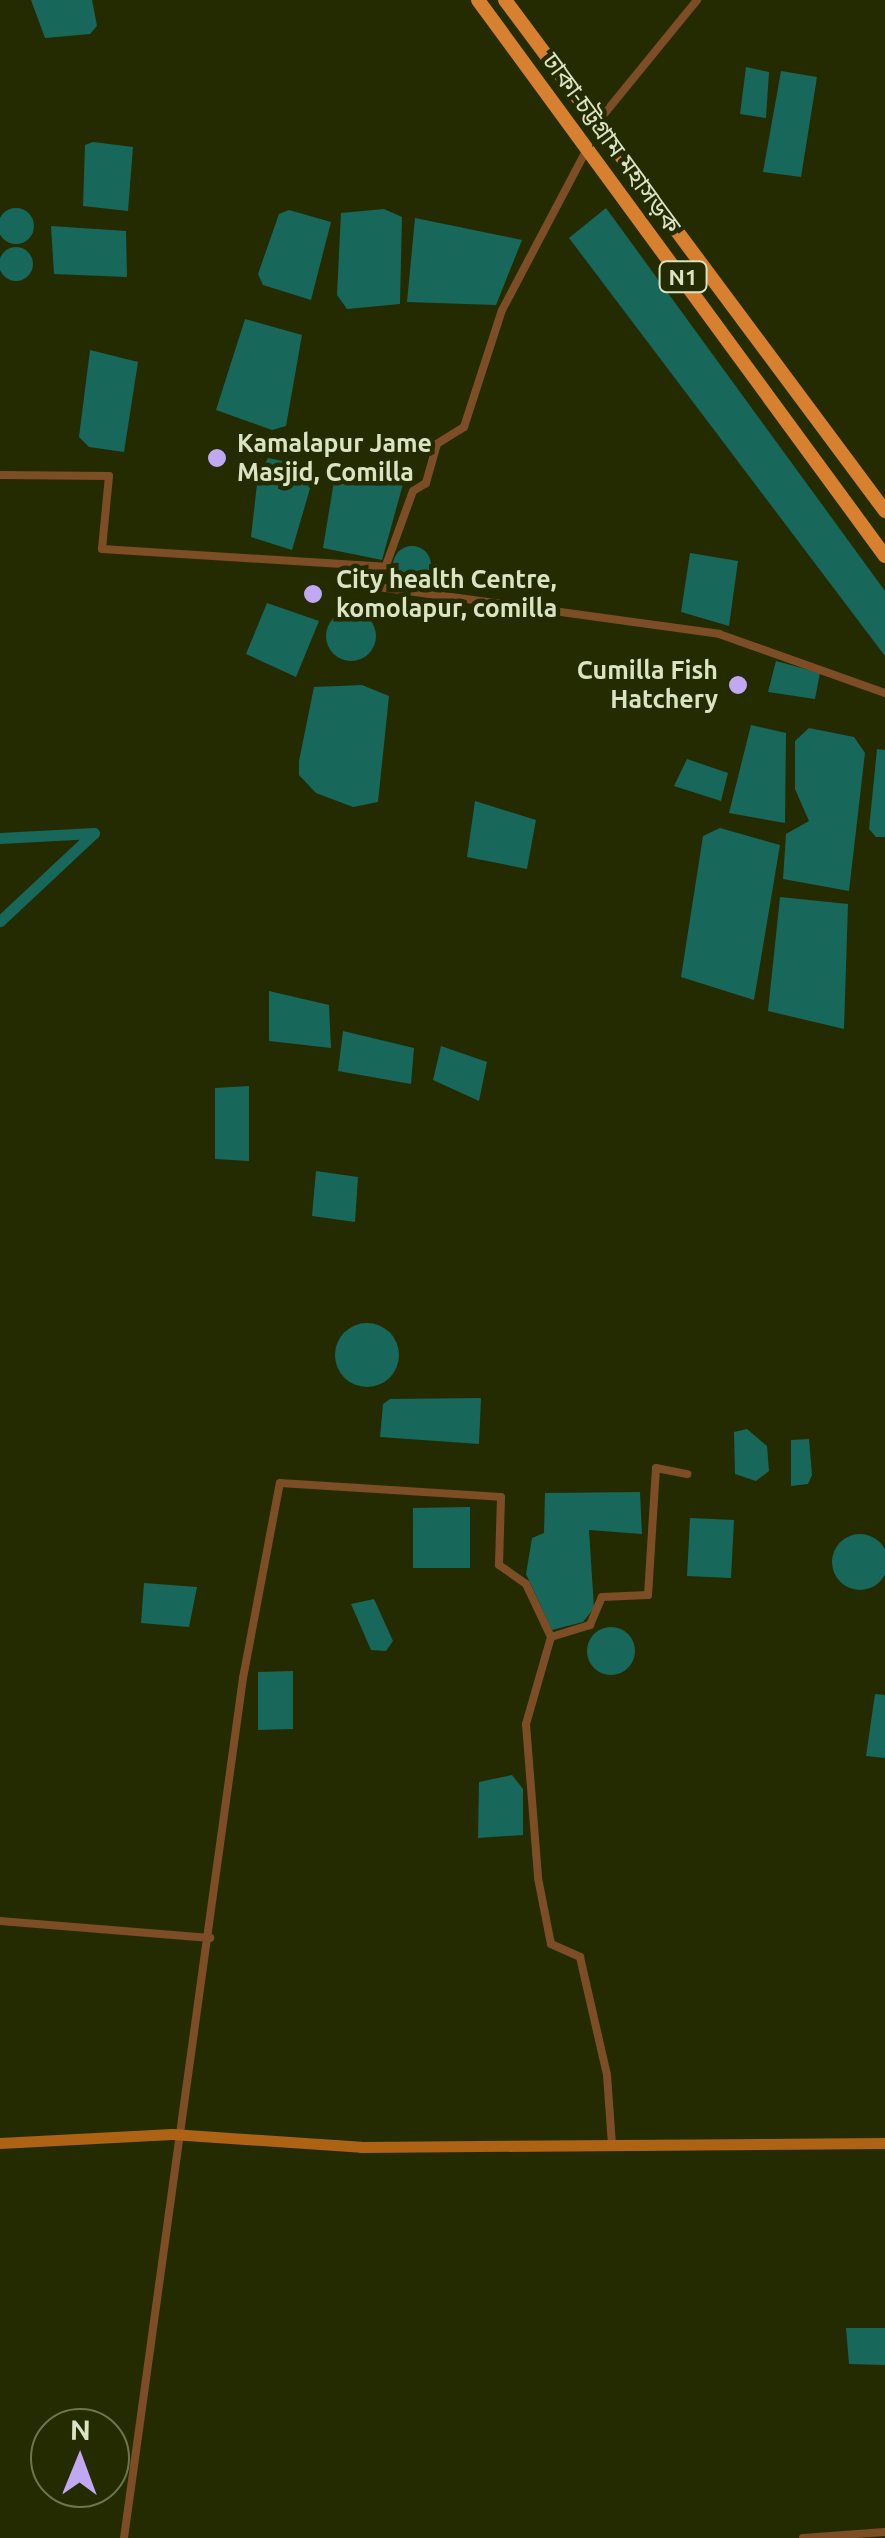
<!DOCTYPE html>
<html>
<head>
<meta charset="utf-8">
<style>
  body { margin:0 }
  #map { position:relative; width:885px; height:2538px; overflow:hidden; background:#242b00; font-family:Ubuntu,"Noto Sans Bengali",sans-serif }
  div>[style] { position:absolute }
  .water>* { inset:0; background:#18675b }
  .round { border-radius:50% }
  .canal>* { height:11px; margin:-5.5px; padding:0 5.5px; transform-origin:5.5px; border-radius:5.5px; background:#18675b }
  .minor>* { height:8px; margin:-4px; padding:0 4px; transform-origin:4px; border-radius:4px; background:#7d4e25 }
  .secondary>* { height:11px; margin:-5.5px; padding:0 5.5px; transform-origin:5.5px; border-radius:5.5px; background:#ad6214 }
  .trunk>* { height:14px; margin:-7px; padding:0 7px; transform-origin:7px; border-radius:7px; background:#d68030 }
  .dots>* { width:28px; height:28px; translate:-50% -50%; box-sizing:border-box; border:5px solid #242b00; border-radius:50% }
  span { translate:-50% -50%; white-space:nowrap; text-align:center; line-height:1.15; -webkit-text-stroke:9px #242b00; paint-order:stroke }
  .shield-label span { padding:2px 8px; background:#242b00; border:2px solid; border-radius:8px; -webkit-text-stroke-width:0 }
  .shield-label { font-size:22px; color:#dbe3c5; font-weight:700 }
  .street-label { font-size:25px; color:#dbe3c5 }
  .poi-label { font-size:25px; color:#dbe3c5; font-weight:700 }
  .left { translate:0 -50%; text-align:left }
  .right { translate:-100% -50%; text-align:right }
  .north { position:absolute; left:30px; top:2408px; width:100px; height:100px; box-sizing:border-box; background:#242b00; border:2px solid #6d754f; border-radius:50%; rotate:1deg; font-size:28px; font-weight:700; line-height:40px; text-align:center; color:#dbe3c5 }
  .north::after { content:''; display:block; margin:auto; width:35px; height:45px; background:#c1a8f3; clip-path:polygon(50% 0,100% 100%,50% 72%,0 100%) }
</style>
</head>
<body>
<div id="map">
  <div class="water">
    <i style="clip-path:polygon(31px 0,92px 0,97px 26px,90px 34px,45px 38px)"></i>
    <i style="clip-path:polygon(746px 67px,769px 72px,766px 118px,740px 114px)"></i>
    <i style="clip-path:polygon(781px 71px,817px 77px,801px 177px,763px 172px)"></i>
    <i style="clip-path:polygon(93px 142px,133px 147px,128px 211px,83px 206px,85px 145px)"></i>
    <i style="clip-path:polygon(606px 208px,885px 591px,885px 656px,569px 238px)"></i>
    <i class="round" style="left:-2px;top:208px;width:36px;height:36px"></i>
    <i style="clip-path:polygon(384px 209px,402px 217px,400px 304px,347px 309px,337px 295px,341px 213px)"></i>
    <i style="clip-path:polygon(289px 210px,331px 222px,311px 300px,263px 285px,258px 274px,279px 214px)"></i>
    <i style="clip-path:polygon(415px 218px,522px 240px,496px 305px,407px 302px)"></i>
    <i style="clip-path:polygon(51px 226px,126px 231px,127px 277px,54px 274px)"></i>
    <i class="round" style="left:-1px;top:247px;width:34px;height:34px"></i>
    <i style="clip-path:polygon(245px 319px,302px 335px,286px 426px,272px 430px,216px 410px)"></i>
    <i style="clip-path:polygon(90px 350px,138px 362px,124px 452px,89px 447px,79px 437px)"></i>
    <i style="clip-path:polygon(268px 458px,316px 468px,292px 550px,251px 537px,258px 475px)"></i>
    <i style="clip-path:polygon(335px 475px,403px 484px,382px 560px,323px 548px)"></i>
    <i class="round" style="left:393px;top:546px;width:38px;height:38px"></i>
    <i style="clip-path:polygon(690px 553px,738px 561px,729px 626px,681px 612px)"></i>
    <i style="clip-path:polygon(267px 603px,319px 621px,296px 677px,246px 654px)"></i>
    <i class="round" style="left:326px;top:611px;width:50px;height:50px"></i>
    <i style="clip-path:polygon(776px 661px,820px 673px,815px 699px,768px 692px)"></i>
    <i style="clip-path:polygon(362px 685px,389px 696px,378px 802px,353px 807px,316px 793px,299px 775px,299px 761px,314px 687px)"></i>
    <i style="clip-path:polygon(751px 725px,786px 733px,785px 823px,729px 813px)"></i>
    <i style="clip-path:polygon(809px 728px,854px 737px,865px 753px,849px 891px,783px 879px,786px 834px,809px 821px,795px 789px,795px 741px)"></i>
    <i style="clip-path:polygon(877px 749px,885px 750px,885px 837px,876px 837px,869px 829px)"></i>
    <i style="clip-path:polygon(687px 759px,728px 773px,721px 801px,674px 786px)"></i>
    <i style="clip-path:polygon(475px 801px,536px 820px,527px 869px,467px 857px)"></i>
    <i style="clip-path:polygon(720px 828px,780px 845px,754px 1000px,681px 977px,703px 836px)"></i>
    <i style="clip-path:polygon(780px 897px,848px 904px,844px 1029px,768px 1011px)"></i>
    <i style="clip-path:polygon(269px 991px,329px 1005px,331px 1048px,269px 1041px)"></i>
    <i style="clip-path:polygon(343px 1031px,414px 1048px,411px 1084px,338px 1071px)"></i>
    <i style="clip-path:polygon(441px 1046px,487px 1062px,479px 1101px,433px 1080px)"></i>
    <i style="clip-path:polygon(249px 1086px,249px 1161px,215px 1159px,215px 1088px)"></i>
    <i style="clip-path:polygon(316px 1171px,358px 1177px,355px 1222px,312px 1216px)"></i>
    <i class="round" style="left:335px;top:1323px;width:64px;height:64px"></i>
    <i style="clip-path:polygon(481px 1398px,479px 1444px,380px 1437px,383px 1404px,390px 1399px)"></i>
    <i style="clip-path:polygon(747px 1429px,767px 1446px,769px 1471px,756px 1481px,735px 1474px,734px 1432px)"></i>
    <i style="clip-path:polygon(809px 1439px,812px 1475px,808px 1484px,791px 1486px,791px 1440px)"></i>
    <i style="clip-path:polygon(640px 1492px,642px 1534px,589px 1530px,594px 1608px,583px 1622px,552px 1630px,526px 1574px,532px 1538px,544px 1533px,545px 1493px)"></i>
    <i style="clip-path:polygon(470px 1507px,470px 1568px,413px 1568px,413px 1508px)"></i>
    <i style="clip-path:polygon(690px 1518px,734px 1520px,731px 1578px,687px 1576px)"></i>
    <i class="round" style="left:832px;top:1534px;width:56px;height:56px"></i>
    <i style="clip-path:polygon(144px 1583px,197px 1587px,189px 1627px,141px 1623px)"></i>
    <i style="clip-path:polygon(374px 1599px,393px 1641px,386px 1651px,371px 1650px,351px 1604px)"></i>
    <i class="round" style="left:587px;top:1627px;width:48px;height:48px"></i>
    <i style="clip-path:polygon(293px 1671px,293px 1729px,258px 1730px,258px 1672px)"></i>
    <i style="clip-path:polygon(875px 1694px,885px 1695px,885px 1758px,866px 1756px)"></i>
    <i style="clip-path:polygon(512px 1775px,523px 1789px,523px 1835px,478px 1838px,479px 1782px)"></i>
    <i style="clip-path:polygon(846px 2328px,885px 2328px,885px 2365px,849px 2364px)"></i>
  </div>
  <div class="canal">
    <i style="left:0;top:838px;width:94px;rotate:-3deg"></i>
    <i style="left:94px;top:833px;width:129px;rotate:136.9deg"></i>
  </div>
  <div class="minor">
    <i style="left:596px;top:124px;width:160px;rotate:-50.8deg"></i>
    <i style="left:587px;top:149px;width:182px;rotate:117.8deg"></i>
    <i style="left:502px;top:310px;width:123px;rotate:108deg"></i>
    <i style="left:464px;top:427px;width:32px;rotate:148deg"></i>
    <i style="left:437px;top:444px;width:41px;rotate:105.8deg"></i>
    <i style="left:426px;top:483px;width:15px;rotate:148deg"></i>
    <i style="left:413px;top:491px;width:102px;rotate:110deg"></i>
    <i style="left:378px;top:587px;width:344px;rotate:7.8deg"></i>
    <i style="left:719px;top:634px;width:176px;rotate:19.6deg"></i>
    <i style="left:0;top:475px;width:109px;rotate:0.5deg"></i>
    <i style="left:109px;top:476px;width:73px;rotate:95.5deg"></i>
    <i style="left:102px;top:549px;width:284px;rotate:3.6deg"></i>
    <i style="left:551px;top:1637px;width:41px;rotate:-17.1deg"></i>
    <i style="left:590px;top:1625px;width:30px;rotate:-67deg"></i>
    <i style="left:602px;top:1597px;width:46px;rotate:-2.5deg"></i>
    <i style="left:648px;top:1595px;width:127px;rotate:-86.4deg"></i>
    <i style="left:656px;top:1468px;width:32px;rotate:11deg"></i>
    <i style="left:0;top:1921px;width:211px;rotate:4.6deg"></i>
    <i style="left:124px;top:2538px;width:868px;rotate:-82.12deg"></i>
    <i style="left:243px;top:1678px;width:198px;rotate:-79.3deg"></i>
    <i style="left:280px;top:1483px;width:221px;rotate:3.6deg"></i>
    <i style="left:501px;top:1497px;width:68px;rotate:91.7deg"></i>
    <i style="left:499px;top:1565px;width:33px;rotate:35deg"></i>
    <i style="left:526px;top:1584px;width:59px;rotate:64.7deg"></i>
    <i style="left:551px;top:1637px;width:91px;rotate:106deg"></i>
    <i style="left:526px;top:1724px;width:154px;rotate:85.5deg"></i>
    <i style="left:538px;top:1878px;width:67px;rotate:78.9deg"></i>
    <i style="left:551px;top:1944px;width:32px;rotate:24deg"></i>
    <i style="left:580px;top:1957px;width:121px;rotate:77.1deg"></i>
    <i style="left:607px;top:2075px;width:69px;rotate:85.9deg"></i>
    <i style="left:803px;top:2538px;width:82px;rotate:-4.2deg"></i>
  </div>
  <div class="secondary">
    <i style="left:0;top:2143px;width:172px;rotate:-3deg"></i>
    <i style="left:172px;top:2134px;width:189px;rotate:3.9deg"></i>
    <i style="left:361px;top:2147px;width:524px;rotate:-0.44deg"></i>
  </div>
  <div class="trunk">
    <i style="left:478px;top:0;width:689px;rotate:53.8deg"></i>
    <i style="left:505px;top:0;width:637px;rotate:53.36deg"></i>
  </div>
  <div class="dots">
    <i style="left:217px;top:458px;background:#c1a8f3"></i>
    <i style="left:313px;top:594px;background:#c1a8f3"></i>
    <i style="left:738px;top:685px;background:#c1a8f3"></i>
  </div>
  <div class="shield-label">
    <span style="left:683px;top:277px">N1</span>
  </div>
  <div class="street-label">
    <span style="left:612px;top:143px;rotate:54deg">ঢাকা-চট্টগ্রাম মহাসড়ক</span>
  </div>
  <div class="poi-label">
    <span class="left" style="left:237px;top:458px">Kamalapur Jame<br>Masjid, Comilla</span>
    <span class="left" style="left:336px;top:594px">City health Centre,<br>komolapur, comilla</span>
    <span class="right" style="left:718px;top:685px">Cumilla Fish<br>Hatchery</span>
  </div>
  <div class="north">N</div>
</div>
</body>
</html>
